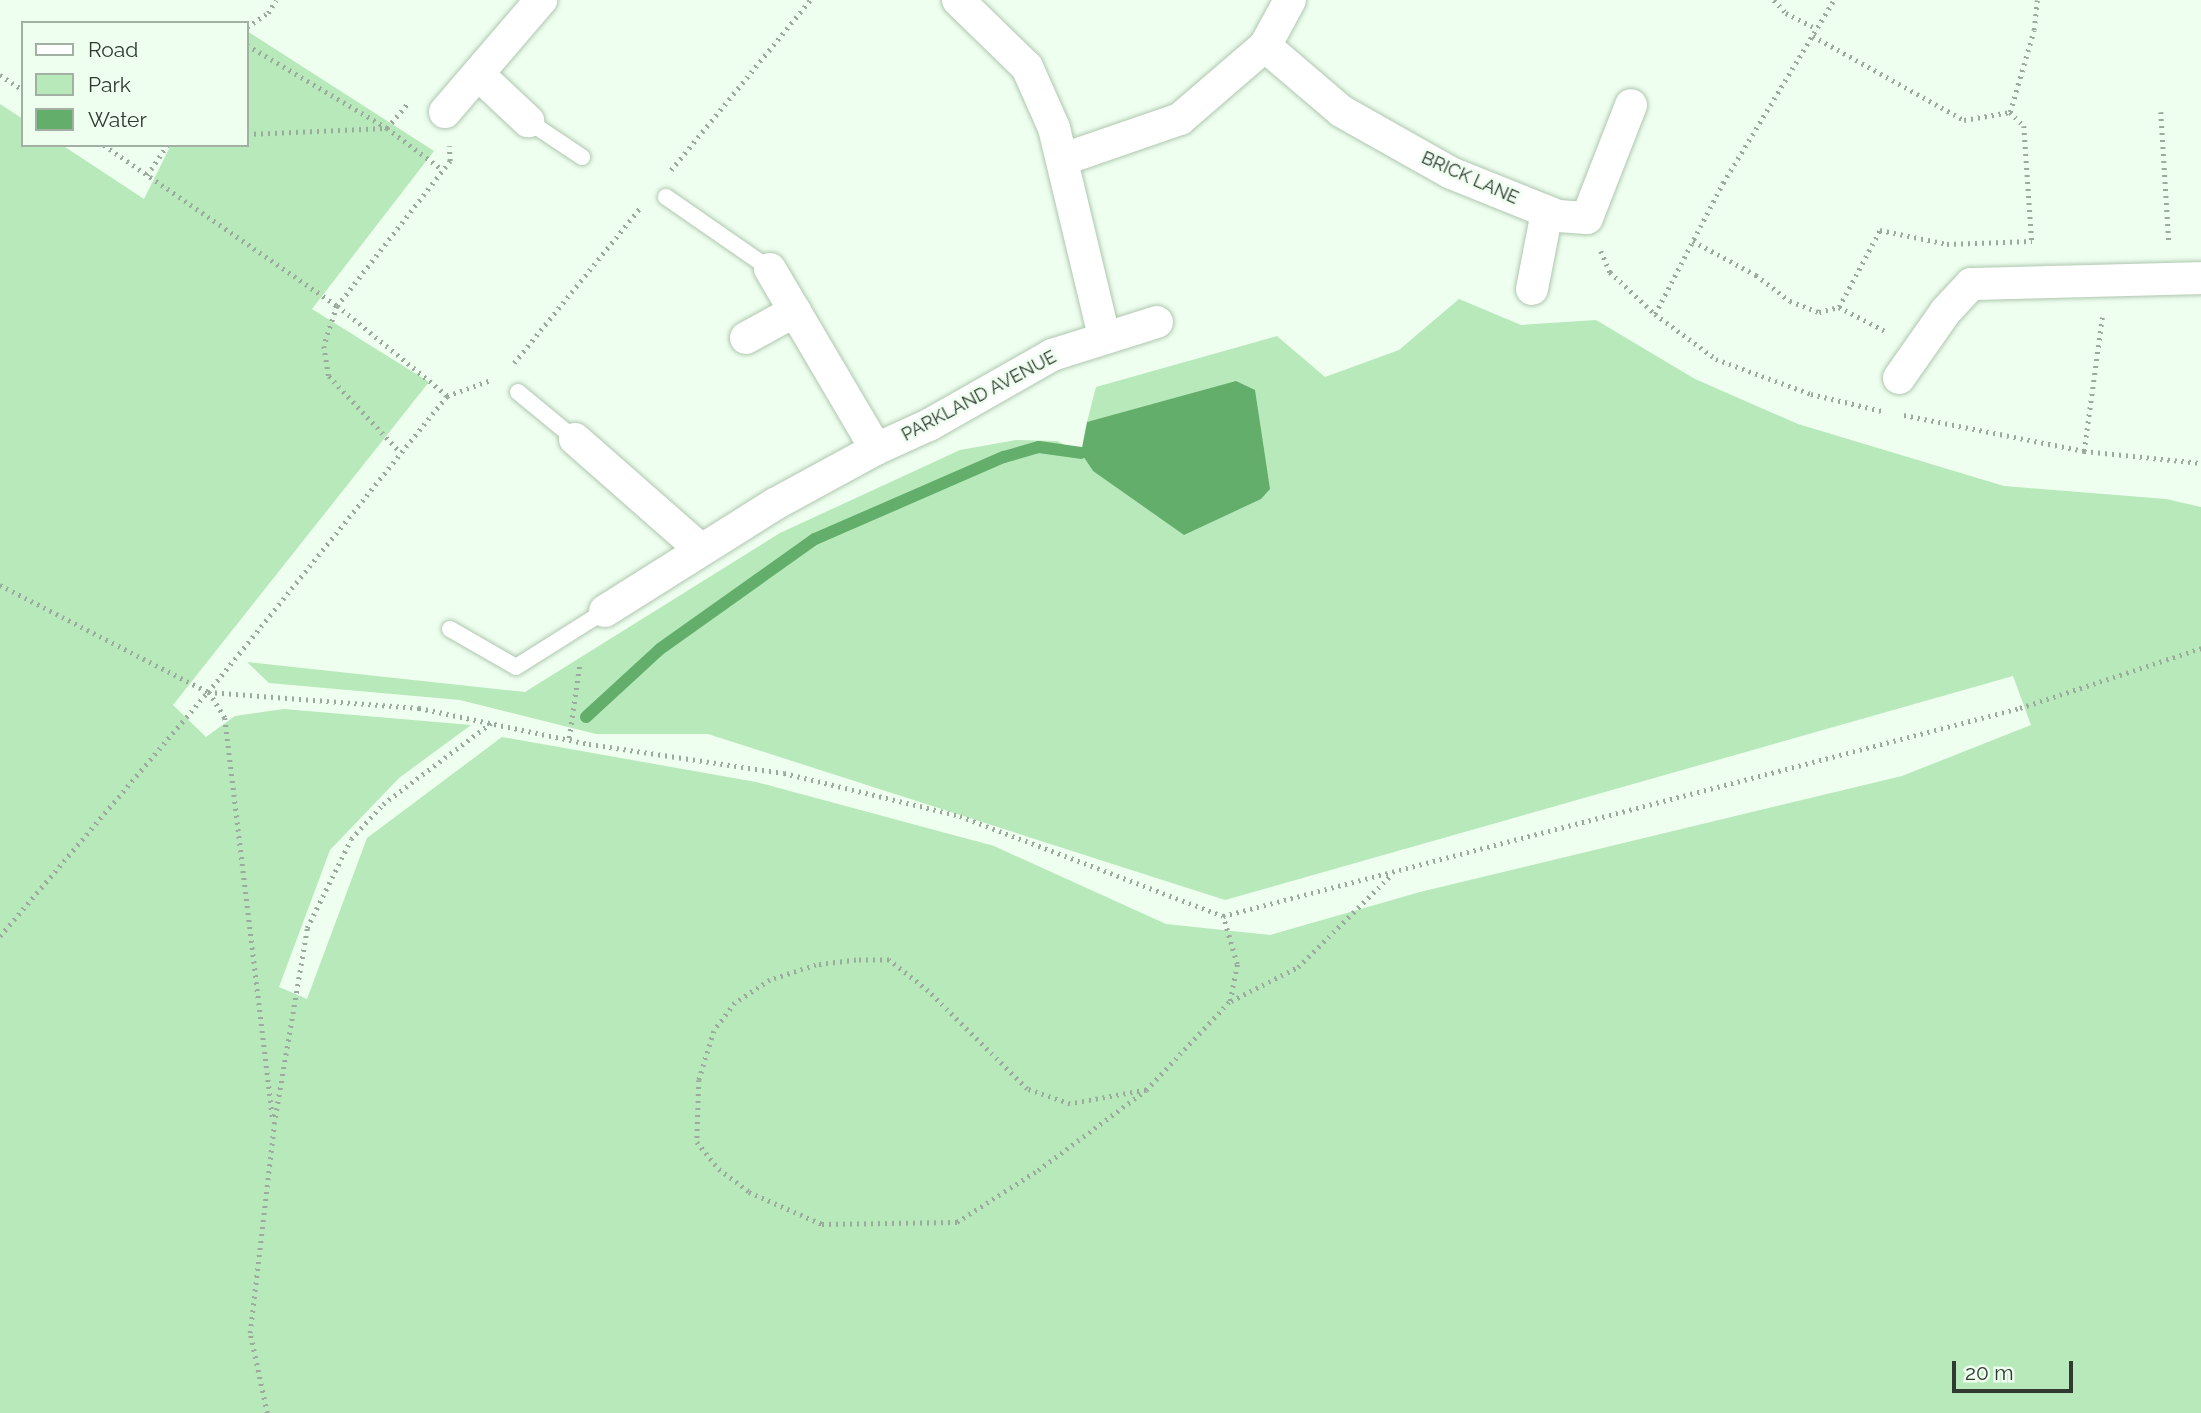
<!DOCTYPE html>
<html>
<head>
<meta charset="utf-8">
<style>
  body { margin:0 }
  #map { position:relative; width:2201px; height:1413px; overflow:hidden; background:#eefeef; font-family:Raleway,sans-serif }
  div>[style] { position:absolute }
  .green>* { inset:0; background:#b7e9ba }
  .water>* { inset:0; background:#64ae6c }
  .stream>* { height:12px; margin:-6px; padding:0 6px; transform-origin:6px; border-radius:6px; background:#64ae6c }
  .path>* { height:4.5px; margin-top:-2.25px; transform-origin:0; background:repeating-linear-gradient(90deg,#9caa9d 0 2px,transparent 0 7px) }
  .roads { filter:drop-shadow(0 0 2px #aec7af) drop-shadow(0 0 2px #aec7af) }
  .service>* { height:16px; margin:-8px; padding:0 8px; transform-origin:8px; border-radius:8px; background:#fff }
  .minor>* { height:32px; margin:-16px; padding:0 16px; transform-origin:16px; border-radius:16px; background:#fff }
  span { translate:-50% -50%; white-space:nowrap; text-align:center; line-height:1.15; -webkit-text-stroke:5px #eefeef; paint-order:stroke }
  .street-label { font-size:18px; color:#303a30 }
  .legend { position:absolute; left:21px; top:21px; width:228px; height:126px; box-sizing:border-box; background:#eefeef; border:2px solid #a2b0a3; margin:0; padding:9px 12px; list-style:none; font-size:21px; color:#303a30 }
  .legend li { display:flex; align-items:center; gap:14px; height:35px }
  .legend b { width:35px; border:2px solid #a2b0a3 }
  .scale { position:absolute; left:1952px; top:1361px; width:121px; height:32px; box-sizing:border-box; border:4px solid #303a30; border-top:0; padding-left:9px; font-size:21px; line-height:24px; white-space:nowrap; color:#303a30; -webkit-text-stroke:5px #eefeef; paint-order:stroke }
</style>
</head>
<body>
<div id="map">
  <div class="green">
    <i style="clip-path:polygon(247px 31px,434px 151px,312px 309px,429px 382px,173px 705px,206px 737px,235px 716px,284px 709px,471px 725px,399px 778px,330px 850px,279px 987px,307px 999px,367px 838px,502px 737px,756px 782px,994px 846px,1166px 924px,1270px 935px,1420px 892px,1902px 776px,2031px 725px,2013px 676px,1225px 900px,708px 734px,596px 734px,460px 700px,269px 683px,247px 662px,525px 692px,780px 533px,960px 450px,1016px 440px,1057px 441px,1081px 453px,1093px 471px,1134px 411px,1087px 422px,1096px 387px,1277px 336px,1325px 377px,1399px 350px,1459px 299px,1521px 325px,1596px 320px,1695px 379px,1798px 424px,2004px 486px,2166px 499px,2201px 507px,2201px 1413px,0 1413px,0 104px,23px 119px,23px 145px,62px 145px,144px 199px,171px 145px,247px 145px)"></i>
  </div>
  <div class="water">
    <i style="clip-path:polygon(1236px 381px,1255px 390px,1270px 489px,1261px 499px,1184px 535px,1093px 471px,1081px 453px,1087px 422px)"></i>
  </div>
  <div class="stream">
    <i style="left:586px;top:717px;width:100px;rotate:-42.6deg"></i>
    <i style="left:660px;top:649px;width:190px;rotate:-35.4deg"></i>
    <i style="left:815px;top:539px;width:206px;rotate:-23.5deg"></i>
    <i style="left:1004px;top:457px;width:36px;rotate:-16deg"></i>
    <i style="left:1039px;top:447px;width:42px;rotate:8.1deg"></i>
  </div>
  <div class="path">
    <i style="left:1774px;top:0;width:18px;rotate:47deg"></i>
    <i style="left:1786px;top:13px;width:35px;rotate:27deg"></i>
    <i style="left:247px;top:27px;width:25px;rotate:-34deg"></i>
    <i style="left:268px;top:13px;width:15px;rotate:-58deg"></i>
    <i style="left:1813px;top:36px;width:173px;rotate:29.1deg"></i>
    <i style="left:1964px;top:120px;width:47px;rotate:-9.9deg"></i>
    <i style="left:2010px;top:112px;width:85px;rotate:-73.7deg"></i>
    <i style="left:2034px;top:30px;width:30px;rotate:-84deg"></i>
    <i style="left:247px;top:45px;width:163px;rotate:30.7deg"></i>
    <i style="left:387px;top:128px;width:70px;rotate:36.9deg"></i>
    <i style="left:0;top:75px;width:27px;rotate:33deg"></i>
    <i style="left:2010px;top:112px;width:20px;rotate:45deg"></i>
    <i style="left:2024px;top:126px;width:116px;rotate:86.1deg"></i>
    <i style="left:2161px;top:112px;width:130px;rotate:86.5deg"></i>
    <i style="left:247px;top:134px;width:140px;rotate:-2.5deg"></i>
    <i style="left:387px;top:128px;width:34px;rotate:-50deg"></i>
    <i style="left:104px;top:145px;width:283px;rotate:34.6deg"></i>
    <i style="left:337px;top:306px;width:42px;rotate:108deg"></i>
    <i style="left:324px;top:346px;width:30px;rotate:81deg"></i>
    <i style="left:329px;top:376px;width:104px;rotate:46.9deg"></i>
    <i style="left:671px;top:170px;width:220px;rotate:-50.7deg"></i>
    <i style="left:147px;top:175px;width:36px;rotate:-56deg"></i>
    <i style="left:1693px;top:241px;width:72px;rotate:28.4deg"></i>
    <i style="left:1756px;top:275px;width:43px;rotate:37.4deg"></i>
    <i style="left:1790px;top:301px;width:31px;rotate:21deg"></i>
    <i style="left:1819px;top:312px;width:21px;rotate:-14deg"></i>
    <i style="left:1839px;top:307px;width:54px;rotate:27.5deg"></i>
    <i style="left:1601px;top:251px;width:23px;rotate:67deg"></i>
    <i style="left:1610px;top:272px;width:62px;rotate:43deg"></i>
    <i style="left:1655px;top:314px;width:76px;rotate:36.4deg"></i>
    <i style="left:1716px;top:359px;width:101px;rotate:20.2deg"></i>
    <i style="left:1811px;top:394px;width:73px;rotate:13.5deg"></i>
    <i style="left:1839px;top:307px;width:87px;rotate:-62deg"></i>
    <i style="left:1880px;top:230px;width:68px;rotate:11.8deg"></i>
    <i style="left:1947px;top:244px;width:85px;rotate:-2deg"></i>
    <i style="left:1655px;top:314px;width:148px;rotate:-62.6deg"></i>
    <i style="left:1723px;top:183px;width:214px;rotate:-58.8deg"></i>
    <i style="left:514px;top:363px;width:201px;rotate:-50.9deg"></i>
    <i style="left:447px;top:396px;width:142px;rotate:-140.7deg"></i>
    <i style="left:337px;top:306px;width:184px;rotate:-52.1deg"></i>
    <i style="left:450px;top:161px;width:15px;rotate:-94deg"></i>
    <i style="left:1904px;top:415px;width:184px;rotate:11.3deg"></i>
    <i style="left:2084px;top:451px;width:118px;rotate:5.9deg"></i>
    <i style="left:2084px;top:451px;width:135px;rotate:-82.3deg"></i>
    <i style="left:0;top:585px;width:234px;rotate:27.2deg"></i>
    <i style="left:208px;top:692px;width:212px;rotate:4.3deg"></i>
    <i style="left:419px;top:708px;width:174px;rotate:12deg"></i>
    <i style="left:589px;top:744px;width:197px;rotate:8.5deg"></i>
    <i style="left:784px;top:773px;width:181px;rotate:13.7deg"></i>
    <i style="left:960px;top:816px;width:281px;rotate:20.8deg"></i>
    <i style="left:1223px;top:916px;width:824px;rotate:-14.63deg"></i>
    <i style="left:2020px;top:708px;width:191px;rotate:-18.3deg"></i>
    <i style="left:209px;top:692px;width:31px;rotate:58deg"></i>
    <i style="left:225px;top:718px;width:405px;rotate:83.2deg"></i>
    <i style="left:569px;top:738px;width:77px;rotate:-81.8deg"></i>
    <i style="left:0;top:936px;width:321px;rotate:-49.6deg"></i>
    <i style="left:208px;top:692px;width:380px;rotate:-51.1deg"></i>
    <i style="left:447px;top:396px;width:47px;rotate:-20deg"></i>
    <i style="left:1231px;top:1001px;width:75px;rotate:-26.9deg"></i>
    <i style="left:1298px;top:967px;width:129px;rotate:-44.7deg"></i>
    <i style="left:1146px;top:1090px;width:77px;rotate:169.6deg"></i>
    <i style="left:1070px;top:1104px;width:46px;rotate:-160.8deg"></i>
    <i style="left:1027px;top:1089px;width:139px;rotate:-135.3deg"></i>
    <i style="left:928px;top:991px;width:50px;rotate:-141.5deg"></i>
    <i style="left:889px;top:960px;width:33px;rotate:180deg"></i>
    <i style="left:856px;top:960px;width:40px;rotate:172.9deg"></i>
    <i style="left:816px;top:965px;width:48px;rotate:161.9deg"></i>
    <i style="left:770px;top:980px;width:42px;rotate:146.7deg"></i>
    <i style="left:735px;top:1003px;width:35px;rotate:127deg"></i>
    <i style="left:714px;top:1031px;width:51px;rotate:107deg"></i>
    <i style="left:699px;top:1080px;width:62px;rotate:91.8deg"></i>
    <i style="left:697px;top:1142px;width:35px;rotate:51deg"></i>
    <i style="left:719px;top:1169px;width:38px;rotate:37deg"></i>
    <i style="left:749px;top:1192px;width:80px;rotate:23.7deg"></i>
    <i style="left:822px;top:1224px;width:135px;rotate:-0.8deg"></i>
    <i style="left:957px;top:1222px;width:96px;rotate:-32.7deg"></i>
    <i style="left:1038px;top:1170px;width:134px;rotate:-36.5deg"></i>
    <i style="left:1146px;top:1090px;width:122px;rotate:-46.7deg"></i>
    <i style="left:1230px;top:1001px;width:38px;rotate:-79deg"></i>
    <i style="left:1237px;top:964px;width:50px;rotate:-106.3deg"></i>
    <i style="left:267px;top:1413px;width:82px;rotate:-102deg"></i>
    <i style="left:250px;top:1333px;width:210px;rotate:-83.4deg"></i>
    <i style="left:274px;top:1124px;width:199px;rotate:-80.4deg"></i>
    <i style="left:307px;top:928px;width:99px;rotate:-63.7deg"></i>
    <i style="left:351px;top:839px;width:47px;rotate:-47.6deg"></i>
    <i style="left:383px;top:804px;width:135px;rotate:-36.9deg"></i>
  </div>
  <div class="roads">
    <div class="service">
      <i style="left:528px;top:121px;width:65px;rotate:33.7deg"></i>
      <i style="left:666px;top:197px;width:126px;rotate:34.7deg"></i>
      <i style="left:518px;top:392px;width:74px;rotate:39.5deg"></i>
      <i style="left:450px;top:629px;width:76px;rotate:29.9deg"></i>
      <i style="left:516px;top:667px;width:105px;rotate:-32.2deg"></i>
    </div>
    <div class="minor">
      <i style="left:958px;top:0;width:96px;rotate:44.2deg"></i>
      <i style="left:1027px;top:67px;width:67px;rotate:66.1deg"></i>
      <i style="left:1054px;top:128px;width:214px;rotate:76.5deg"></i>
      <i style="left:1265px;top:46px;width:100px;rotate:40.5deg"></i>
      <i style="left:1341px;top:111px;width:126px;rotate:29.4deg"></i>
      <i style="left:1451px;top:173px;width:115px;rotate:21.9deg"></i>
      <i style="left:1558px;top:216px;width:29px;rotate:4deg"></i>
      <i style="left:1587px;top:218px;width:121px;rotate:-68.7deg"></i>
      <i style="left:478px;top:74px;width:69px;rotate:43.2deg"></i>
      <i style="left:445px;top:112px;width:148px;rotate:-49.4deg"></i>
      <i style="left:1064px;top:159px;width:123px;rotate:-19deg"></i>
      <i style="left:1180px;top:119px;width:112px;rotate:-40.7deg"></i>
      <i style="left:1265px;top:46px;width:52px;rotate:-61.5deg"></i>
      <i style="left:770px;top:269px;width:209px;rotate:59.5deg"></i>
      <i style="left:1532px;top:289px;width:78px;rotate:-79deg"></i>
      <i style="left:746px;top:338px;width:56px;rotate:-28.9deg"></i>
      <i style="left:1899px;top:378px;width:82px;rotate:-55deg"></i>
      <i style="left:1946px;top:311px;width:37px;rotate:-47deg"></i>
      <i style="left:1971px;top:284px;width:230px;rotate:-1.5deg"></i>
      <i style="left:575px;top:439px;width:167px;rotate:41.3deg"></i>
      <i style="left:605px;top:611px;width:201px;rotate:-32.2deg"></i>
      <i style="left:775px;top:504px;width:115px;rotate:-28.6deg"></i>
      <i style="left:876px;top:449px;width:58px;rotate:-24.4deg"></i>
      <i style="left:929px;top:425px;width:142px;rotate:-29.6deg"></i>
      <i style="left:1052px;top:355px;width:110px;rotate:-17.4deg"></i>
    </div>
  </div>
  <div class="street-label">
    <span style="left:1470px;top:178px;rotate:24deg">BRICK LANE</span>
    <span style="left:979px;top:396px;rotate:-28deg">PARKLAND AVENUE</span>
  </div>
  <ul class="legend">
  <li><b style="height:9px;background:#fff"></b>Road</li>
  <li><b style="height:19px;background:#b7e9ba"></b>Park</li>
  <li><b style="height:19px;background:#64ae6c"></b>Water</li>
  </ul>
  <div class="scale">20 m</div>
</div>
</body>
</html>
